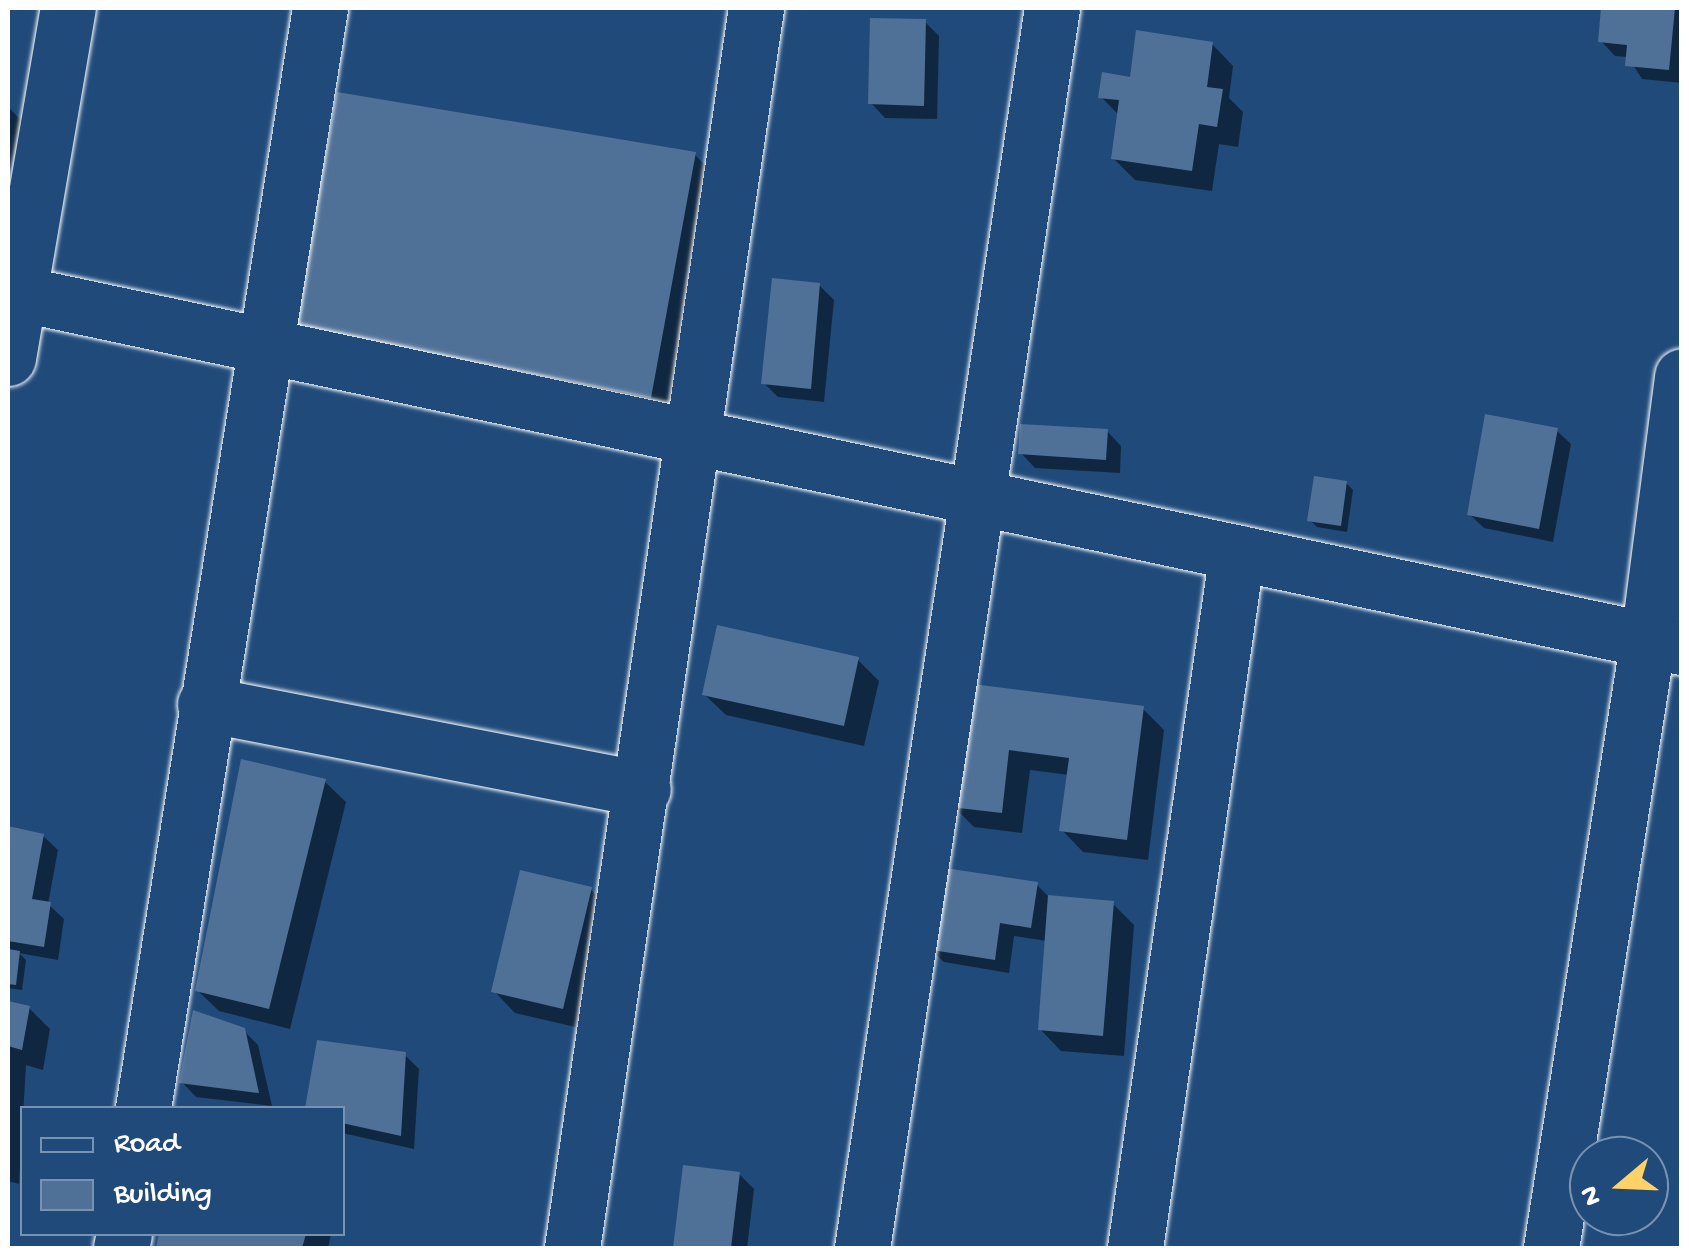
<!DOCTYPE html>
<html>
<head>
<meta charset="utf-8">
<style>
  body { margin:0 }
  #map { position:relative; width:1689px; height:1256px; overflow:hidden; background:#1f4a7a; font-family:"Gochi Hand",sans-serif }
  div>[style] { position:absolute }
  .shadow>* { inset:0; background:#0007 }
  .building>* { inset:0; background:#507197 }
  .roads { filter:drop-shadow(0 0 2px #fff) drop-shadow(0 0 2px #fff) }
  .minor>* { height:55px; margin:-27.5px; padding:0 27.5px; transform-origin:27.5px; border-radius:27.5px; background:#1f4a7a }
  span { translate:-50% -50%; white-space:nowrap; text-align:center; line-height:1.15; -webkit-text-stroke:10px #1f4a7a; paint-order:stroke }
  .frame { position:absolute; inset:0; border:10px solid #fff; pointer-events:none }
  .legend { position:absolute; left:20px; top:1106px; width:325px; height:130px; box-sizing:border-box; background:#1f4a7a; border:2px solid #7992af; margin:0; padding:12px 18px; list-style:none; font-size:30px; color:#fff }
  .legend li { display:flex; align-items:center; gap:20px; height:50px }
  .legend b { width:50px; border:2px solid #7992af }
  .north { position:absolute; left:1569px; top:1136px; width:100px; height:100px; box-sizing:border-box; background:#1f4a7a; border:2px solid #7992af; border-radius:50%; rotate:251deg; font-size:28px; font-weight:700; line-height:40px; text-align:center; color:#fff }
  .north::after { content:''; display:block; margin:auto; width:35px; height:45px; background:#ffd166; clip-path:polygon(50% 0,100% 100%,50% 72%,0 100%) }
</style>
</head>
<body>
<div id="map">
  <div class="shadow">
    <i style="clip-path:polygon(1604px 8px,1676px 8px,1682px 13px,1682px 83px,1642px 79px,1628px 57px,1615px 56px,1601px 41px)"></i>
    <i style="clip-path:polygon(925px 22px,939px 36px,937px 119px,885px 118px,871px 103px)"></i>
    <i style="clip-path:polygon(1212px 44px,1233px 66px,1229px 98px,1243px 112px,1238px 147px,1219px 144px,1212px 191px,1135px 180px,1113px 158px,1120px 116px,1101px 97px)"></i>
    <i style="clip-path:polygon(8px 107px,21px 120px,8px 182px)"></i>
    <i style="clip-path:polygon(694px 154px,722px 182px,678px 424px,325px 353px)"></i>
    <i style="clip-path:polygon(819px 285px,834px 300px,824px 402px,778px 397px,764px 383px)"></i>
    <i style="clip-path:polygon(1556px 430px,1571px 444px,1553px 542px,1484px 528px,1469px 514px)"></i>
    <i style="clip-path:polygon(1107px 431px,1121px 446px,1120px 473px,1035px 468px,1021px 453px)"></i>
    <i style="clip-path:polygon(1346px 483px,1353px 490px,1347px 532px,1317px 527px,1310px 520px)"></i>
    <i style="clip-path:polygon(857px 659px,879px 681px,864px 746px,726px 715px,704px 694px)"></i>
    <i style="clip-path:polygon(968px 686px,1143px 709px,1164px 730px,1148px 860px,1083px 852px,1062px 830px,1069px 775px,1030px 770px,1022px 833px,974px 827px,953px 806px)"></i>
    <i style="clip-path:polygon(324px 781px,346px 802px,290px 1029px,219px 1011px,197px 990px)"></i>
    <i style="clip-path:polygon(8px 828px,43px 836px,58px 850px,48px 904px,64px 919px,58px 960px,19px 953px,26px 960px,22px 990px,8px 988px)"></i>
    <i style="clip-path:polygon(1036px 884px,1050px 898px,1113px 904px,1134px 925px,1124px 1056px,1061px 1051px,1040px 1029px,1047px 941px,1014px 936px,1009px 973px,944px 962px,929px 948px)"></i>
    <i style="clip-path:polygon(590px 889px,612px 911px,584px 1029px,515px 1013px,494px 991px)"></i>
    <i style="clip-path:polygon(8px 1003px,29px 1008px,50px 1029px,43px 1070px,26px 1065px,19px 1184px,8px 1181px)"></i>
    <i style="clip-path:polygon(243px 1030px,258px 1045px,272px 1106px,196px 1097px,182px 1082px)"></i>
    <i style="clip-path:polygon(319px 1043px,405px 1055px,419px 1069px,414px 1149px,342px 1133px,342px 1108px,308px 1108px)"></i>
    <i style="clip-path:polygon(685px 1168px,739px 1174px,754px 1189px,747px 1248px,676px 1248px)"></i>
    <i style="clip-path:polygon(162px 1234px,331px 1234px,328px 1248px,158px 1248px)"></i>
  </div>
  <div class="building">
    <i style="clip-path:polygon(1601px 8px,1675px 8px,1669px 70px,1625px 66px,1627px 45px,1598px 42px)"></i>
    <i style="clip-path:polygon(870px 18px,926px 19px,924px 106px,868px 104px)"></i>
    <i style="clip-path:polygon(1136px 30px,1213px 42px,1207px 87px,1223px 89px,1217px 127px,1199px 124px,1192px 171px,1111px 159px,1119px 100px,1098px 98px,1102px 72px,1130px 77px)"></i>
    <i style="clip-path:polygon(337px 92px,696px 152px,651px 398px,295px 326px)"></i>
    <i style="clip-path:polygon(772px 278px,820px 283px,811px 389px,761px 384px)"></i>
    <i style="clip-path:polygon(1485px 414px,1558px 428px,1539px 529px,1467px 515px)"></i>
    <i style="clip-path:polygon(1020px 424px,1108px 429px,1106px 460px,1018px 454px)"></i>
    <i style="clip-path:polygon(1314px 476px,1347px 481px,1341px 526px,1307px 521px)"></i>
    <i style="clip-path:polygon(717px 625px,859px 657px,844px 726px,702px 695px)"></i>
    <i style="clip-path:polygon(965px 683px,1144px 706px,1127px 840px,1059px 831px,1069px 758px,1009px 750px,1002px 813px,950px 807px)"></i>
    <i style="clip-path:polygon(241px 759px,326px 779px,269px 1009px,195px 991px)"></i>
    <i style="clip-path:polygon(8px 826px,44px 834px,32px 899px,51px 902px,44px 947px,8px 941px)"></i>
    <i style="clip-path:polygon(938px 867px,1038px 882px,1031px 928px,1000px 923px,995px 960px,926px 949px)"></i>
    <i style="clip-path:polygon(520px 870px,592px 887px,563px 1009px,491px 992px)"></i>
    <i style="clip-path:polygon(1048px 895px,1114px 901px,1103px 1036px,1038px 1030px)"></i>
    <i style="clip-path:polygon(8px 949px,20px 951px,16px 985px,8px 984px)"></i>
    <i style="clip-path:polygon(8px 1001px,30px 1006px,22px 1050px,8px 1046px)"></i>
    <i style="clip-path:polygon(193px 1010px,245px 1028px,259px 1093px,179px 1083px)"></i>
    <i style="clip-path:polygon(317px 1040px,406px 1052px,401px 1136px,342px 1123px,342px 1108px,305px 1108px)"></i>
    <i style="clip-path:polygon(683px 1165px,740px 1172px,731px 1248px,673px 1248px)"></i>
    <i style="clip-path:polygon(159px 1234px,306px 1234px,302px 1248px,156px 1248px)"></i>
  </div>
  <div class="roads">
    <div class="minor">
      <i style="left:8px;top:291px;width:1711px;rotate:12.01deg"></i>
      <i style="left:8px;top:358px;width:355px;rotate:-80.3deg"></i>
      <i style="left:205px;top:704px;width:446px;rotate:11deg"></i>
      <i style="left:143px;top:1108px;width:1114px;rotate:-80.86deg"></i>
      <i style="left:121px;top:1248px;width:14px;rotate:-78deg"></i>
      <i style="left:572px;top:1248px;width:1254px;rotate:-81.56deg"></i>
      <i style="left:862px;top:1248px;width:1254px;rotate:-81.29deg"></i>
      <i style="left:1135px;top:1248px;width:703px;rotate:-81.66deg"></i>
      <i style="left:1551px;top:1248px;width:617px;rotate:-80.95deg"></i>
      <i style="left:1648px;top:639px;width:265px;rotate:-82.6deg"></i>
    </div>
  </div>
  <div class="frame"></div>
  <ul class="legend">
  <li><b style="height:12px;background:#1f4a7a"></b>Road</li>
  <li><b style="height:28px;background:#507197"></b>Building</li>
  </ul>
  <div class="north">N</div>
</div>
</body>
</html>
